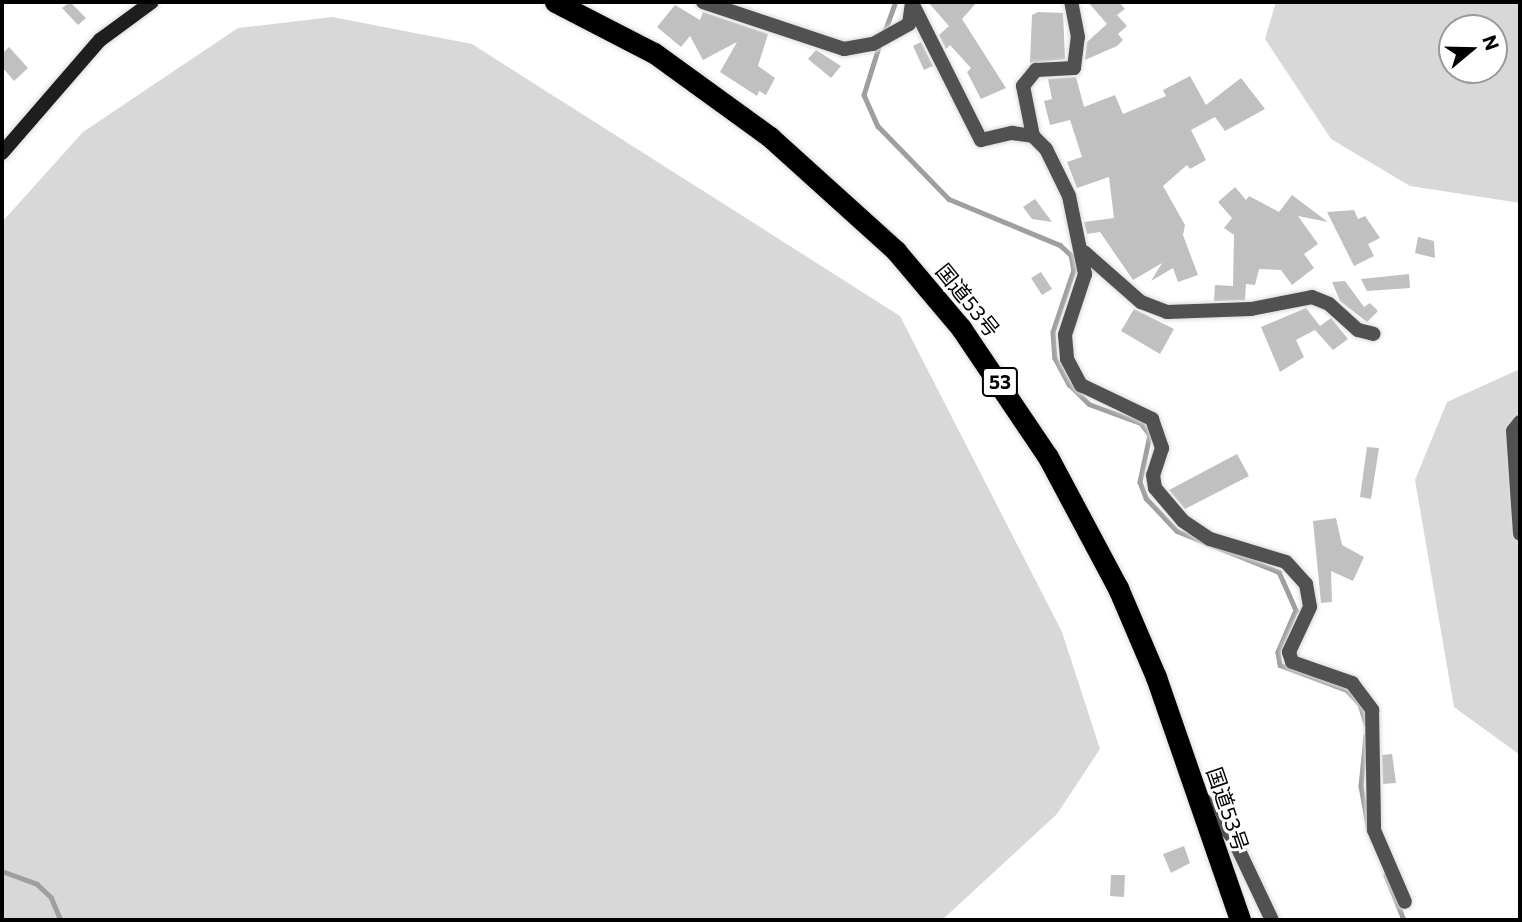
<!DOCTYPE html>
<html>
<head>
<meta charset="utf-8">
<style>
  body { margin:0 }
  #map { position:relative; width:1522px; height:922px; overflow:hidden; background:#fff; font-family:Commissioner,"Noto Sans JP",sans-serif }
  div>[style] { position:absolute }
  .green>* { inset:0; background:#d8d8d8 }
  .stream>* { height:4.5px; margin:-2.25px; padding:0 2.25px; transform-origin:2.25px; border-radius:2.25px; background:#9f9f9f }
  .building>* { inset:0; background:#c0c0c0 }
  .roads { filter:drop-shadow(0 0 2px #dbdbdb) drop-shadow(0 0 2px #dbdbdb) }
  .street>* { height:14px; margin:-7px; padding:0 7px; transform-origin:7px; border-radius:7px; background:#515151 }
  .secondary>* { height:14px; margin:-7px; padding:0 7px; transform-origin:7px; border-radius:7px; background:#1e1e1e }
  .highway>* { height:21px; margin:-10.5px; padding:0 10.5px; transform-origin:10.5px; border-radius:10.5px; background:#000 }
  span { translate:-50% -50%; white-space:nowrap; text-align:center; line-height:1.15; -webkit-text-stroke:6px #fff; paint-order:stroke }
  .shield-label span { padding:2px 5px; background:#fff; border:2px solid; border-radius:5px; -webkit-text-stroke-width:0 }
  .shield-label { font-size:19px; color:#000; font-weight:700 }
  .street-label { font-size:21px; color:#000 }
  .frame { position:absolute; inset:0; border:4px solid #000; pointer-events:none }
  .north { position:absolute; left:1438px; top:14px; width:70px; height:70px; box-sizing:border-box; background:#fff; border:2px solid #999; border-radius:50%; rotate:71deg; font-size:19px; font-weight:700; line-height:28px; text-align:center; color:#000 }
  .north::after { content:''; display:block; margin:auto; width:24px; height:32px; background:#000; clip-path:polygon(50% 0,100% 100%,50% 72%,0 100%) }
</style>
</head>
<body>
<div id="map">
  <div class="green">
    <i style="clip-path:polygon(evenodd,1276px 2px,1520px 2px,1520px 203px,1410px 186px,1331px 139px,1265px 39px,1276px 2px,1452px 28px,1494px 28px,1494px 70px,1452px 70px,1452px 28px)"></i>
    <i style="clip-path:polygon(332px 17px,472px 44px,900px 316px,1062px 632px,1100px 749px,1057px 814px,942px 920px,2px 920px,2px 222px,83px 132px,238px 28px)"></i>
    <i style="clip-path:polygon(1520px 369px,1520px 755px,1454px 707px,1415px 480px,1447px 402px)"></i>
  </div>
  <div class="stream">
    <i style="left:884px;top:33px;width:33px;rotate:-70deg"></i>
    <i style="left:880px;top:44px;width:53px;rotate:107.4deg"></i>
    <i style="left:864px;top:95px;width:34px;rotate:66deg"></i>
    <i style="left:878px;top:126px;width:102px;rotate:45.8deg"></i>
    <i style="left:949px;top:199px;width:120px;rotate:22.5deg"></i>
    <i style="left:1060px;top:245px;width:15px;rotate:42deg"></i>
    <i style="left:1071px;top:255px;width:15px;rotate:79deg"></i>
    <i style="left:1074px;top:270px;width:65px;rotate:108.7deg"></i>
    <i style="left:1053px;top:332px;width:26px;rotate:86deg"></i>
    <i style="left:1055px;top:358px;width:30px;rotate:62deg"></i>
    <i style="left:1069px;top:384px;width:28px;rotate:45deg"></i>
    <i style="left:1089px;top:404px;width:55px;rotate:20.1deg"></i>
    <i style="left:1141px;top:423px;width:15px;rotate:53deg"></i>
    <i style="left:1150px;top:435px;width:48px;rotate:102deg"></i>
    <i style="left:1140px;top:482px;width:17px;rotate:69deg"></i>
    <i style="left:1146px;top:498px;width:45px;rotate:46.8deg"></i>
    <i style="left:1177px;top:531px;width:110px;rotate:21.9deg"></i>
    <i style="left:1279px;top:572px;width:42px;rotate:65.9deg"></i>
    <i style="left:1296px;top:610px;width:46px;rotate:113.2deg"></i>
    <i style="left:1278px;top:652px;width:13px;rotate:81deg"></i>
    <i style="left:1280px;top:665px;width:72px;rotate:20.5deg"></i>
    <i style="left:1347px;top:690px;width:19px;rotate:47deg"></i>
    <i style="left:1360px;top:704px;width:21px;rotate:73deg"></i>
    <i style="left:1366px;top:736px;width:50px;rotate:95.7deg"></i>
    <i style="left:1361px;top:786px;width:46px;rotate:79.9deg"></i>
    <i style="left:2px;top:871px;width:37px;rotate:20deg"></i>
    <i style="left:37px;top:884px;width:19px;rotate:43deg"></i>
    <i style="left:51px;top:897px;width:25px;rotate:67deg"></i>
    <i style="left:1386px;top:875px;width:48px;rotate:68.2deg"></i>
  </div>
  <div class="building">
    <i style="clip-path:polygon(70px 2px,86px 18px,78px 25px,62px 8px)"></i>
    <i style="clip-path:polygon(928px 2px,977px 2px,962px 19px,1006px 88px,981px 99px,967px 72px,971px 68px,950px 45px,946px 49px,939px 35px,949px 26px)"></i>
    <i style="clip-path:polygon(1088px 2px,1119px 2px,1125px 9px,1117px 15px,1127px 26px,1118px 34px,1123px 40px,1117px 46px,1085px 60px,1087px 42px,1107px 24px)"></i>
    <i style="clip-path:polygon(675px 5px,700px 20px,703px 12px,768px 34px,758px 66px,775px 78px,766px 95px,759px 91px,757px 96px,720px 72px,737px 42px,703px 60px,690px 36px,681px 47px,657px 27px)"></i>
    <i style="clip-path:polygon(1038px 12px,1063px 13px,1065px 59px,1030px 63px,1032px 15px)"></i>
    <i style="clip-path:polygon(921px 42px,933px 66px,924px 70px,913px 46px)"></i>
    <i style="clip-path:polygon(9px 47px,28px 68px,14px 81px,2px 67px,2px 54px)"></i>
    <i style="clip-path:polygon(816px 50px,841px 66px,831px 78px,808px 59px)"></i>
    <i style="clip-path:polygon(1190px 76px,1206px 105px,1241px 78px,1265px 109px,1225px 131px,1215px 117px,1191px 130px,1206px 160px,1190px 169px,1187px 165px,1163px 186px,1185px 225px,1183px 235px,1198px 275px,1178px 282px,1173px 268px,1151px 281px,1162px 263px,1133px 280px,1100px 232px,1087px 234px,1084px 222px,1114px 218px,1109px 177px,1077px 188px,1067px 162px,1082px 157px,1070px 120px,1050px 125px,1044px 101px,1052px 99px,1048px 79px,1076px 77px,1084px 107px,1115px 95px,1123px 114px,1166px 96px,1163px 90px)"></i>
    <i style="clip-path:polygon(1235px 187px,1246px 200px,1249px 196px,1279px 212px,1292px 195px,1328px 222px,1298px 216px,1318px 244px,1304px 254px,1314px 268px,1292px 285px,1281px 270px,1259px 269px,1255px 285px,1246px 284px,1245px 300px,1214px 301px,1215px 285px,1233px 286px,1234px 235px,1224px 228px,1232px 218px,1218px 202px)"></i>
    <i style="clip-path:polygon(1035px 199px,1052px 222px,1032px 219px,1023px 207px)"></i>
    <i style="clip-path:polygon(1354px 210px,1358px 219px,1365px 216px,1380px 238px,1368px 244px,1374px 256px,1354px 266px,1327px 212px)"></i>
    <i style="clip-path:polygon(1418px 237px,1434px 241px,1435px 258px,1415px 253px)"></i>
    <i style="clip-path:polygon(1041px 272px,1052px 289px,1042px 295px,1031px 278px)"></i>
    <i style="clip-path:polygon(1409px 274px,1410px 288px,1367px 291px,1361px 279px)"></i>
    <i style="clip-path:polygon(1345px 281px,1364px 307px,1370px 303px,1378px 311px,1367px 322px,1340px 301px,1332px 282px)"></i>
    <i style="clip-path:polygon(1306px 308px,1320px 326px,1331px 318px,1348px 339px,1333px 350px,1315px 330px,1296px 340px,1304px 357px,1280px 372px,1261px 327px)"></i>
    <i style="clip-path:polygon(1134px 309px,1174px 329px,1160px 354px,1121px 331px)"></i>
    <i style="clip-path:polygon(1367px 447px,1379px 448px,1371px 499px,1360px 497px)"></i>
    <i style="clip-path:polygon(1237px 454px,1249px 476px,1185px 509px,1169px 490px)"></i>
    <i style="clip-path:polygon(1336px 518px,1342px 545px,1364px 557px,1353px 581px,1331px 571px,1332px 602px,1321px 603px,1313px 521px)"></i>
    <i style="clip-path:polygon(1392px 754px,1396px 783px,1383px 784px,1382px 755px)"></i>
    <i style="clip-path:polygon(1184px 846px,1190px 863px,1171px 873px,1163px 854px)"></i>
    <i style="clip-path:polygon(1111px 875px,1125px 875px,1124px 897px,1110px 896px)"></i>
  </div>
  <div class="roads">
    <div class="street">
      <i style="left:703px;top:2px;width:149px;rotate:18.4deg"></i>
      <i style="left:844px;top:49px;width:29px;rotate:-10deg"></i>
      <i style="left:873px;top:44px;width:41px;rotate:-29.1deg"></i>
      <i style="left:909px;top:24px;width:21px;rotate:-82deg"></i>
      <i style="left:914px;top:7px;width:149px;rotate:63.3deg"></i>
      <i style="left:981px;top:140px;width:32px;rotate:-13deg"></i>
      <i style="left:1012px;top:133px;width:21px;rotate:8deg"></i>
      <i style="left:1033px;top:136px;width:18px;rotate:45deg"></i>
      <i style="left:1046px;top:149px;width:52px;rotate:63.9deg"></i>
      <i style="left:1069px;top:196px;width:80px;rotate:78.4deg"></i>
      <i style="left:1085px;top:274px;width:64px;rotate:108.2deg"></i>
      <i style="left:1065px;top:335px;width:24px;rotate:85deg"></i>
      <i style="left:1067px;top:359px;width:30px;rotate:62deg"></i>
      <i style="left:1081px;top:385px;width:79px;rotate:25.6deg"></i>
      <i style="left:1152px;top:419px;width:31px;rotate:71deg"></i>
      <i style="left:1162px;top:448px;width:28px;rotate:108deg"></i>
      <i style="left:1153px;top:475px;width:13px;rotate:81deg"></i>
      <i style="left:1155px;top:488px;width:43px;rotate:49.7deg"></i>
      <i style="left:1183px;top:521px;width:32px;rotate:34deg"></i>
      <i style="left:1210px;top:539px;width:79px;rotate:16.8deg"></i>
      <i style="left:1286px;top:562px;width:30px;rotate:48deg"></i>
      <i style="left:1306px;top:584px;width:23px;rotate:80deg"></i>
      <i style="left:1310px;top:607px;width:50px;rotate:115deg"></i>
      <i style="left:1289px;top:652px;width:10px;rotate:73deg"></i>
      <i style="left:1292px;top:662px;width:64px;rotate:19.3deg"></i>
      <i style="left:1352px;top:683px;width:34px;rotate:53deg"></i>
      <i style="left:1372px;top:710px;width:120px;rotate:89deg"></i>
      <i style="left:1374px;top:830px;width:78px;rotate:66.7deg"></i>
      <i style="left:1033px;top:136px;width:51px;rotate:-101.3deg"></i>
      <i style="left:1023px;top:86px;width:21px;rotate:-51deg"></i>
      <i style="left:1036px;top:70px;width:38px;rotate:-3deg"></i>
      <i style="left:1074px;top:68px;width:31px;rotate:-83deg"></i>
      <i style="left:1078px;top:37px;width:36px;rotate:-101deg"></i>
      <i style="left:1084px;top:252px;width:76px;rotate:41.3deg"></i>
      <i style="left:1141px;top:302px;width:28px;rotate:21deg"></i>
      <i style="left:1167px;top:312px;width:84px;rotate:-2deg"></i>
      <i style="left:1251px;top:309px;width:62px;rotate:-11.1deg"></i>
      <i style="left:1312px;top:297px;width:18px;rotate:22deg"></i>
      <i style="left:1329px;top:304px;width:39px;rotate:42deg"></i>
      <i style="left:1358px;top:330px;width:16px;rotate:14deg"></i>
      <i style="left:1520px;top:422px;width:11px;rotate:128deg"></i>
      <i style="left:1513px;top:431px;width:103px;rotate:86.1deg"></i>
      <i style="left:1204px;top:800px;width:48px;rotate:52.7deg"></i>
      <i style="left:1233px;top:838px;width:91px;rotate:64.6deg"></i>
    </div>
    <div class="secondary">
      <i style="left:2px;top:153px;width:150px;rotate:-49.1deg"></i>
      <i style="left:100px;top:40px;width:64px;rotate:-36.2deg"></i>
    </div>
    <div class="highway">
      <i style="left:555px;top:2px;width:111px;rotate:27.3deg"></i>
      <i style="left:654px;top:53px;width:143px;rotate:35.9deg"></i>
      <i style="left:770px;top:137px;width:170px;rotate:42.1deg"></i>
      <i style="left:896px;top:251px;width:101px;rotate:49.8deg"></i>
      <i style="left:961px;top:328px;width:156px;rotate:56deg"></i>
      <i style="left:1048px;top:457px;width:149px;rotate:61.9deg"></i>
      <i style="left:1118px;top:588px;width:97px;rotate:66.9deg"></i>
      <i style="left:1156px;top:677px;width:257px;rotate:70.9deg"></i>
    </div>
  </div>
  <div class="shield-label">
    <span style="left:1000px;top:382px">53</span>
  </div>
  <div class="street-label">
    <span style="left:968px;top:300px;rotate:51deg">国道53号</span>
    <span style="left:1228px;top:809px;rotate:71deg">国道53号</span>
  </div>
  <div class="frame"></div>
  <div class="north">N</div>
</div>
</body>
</html>
